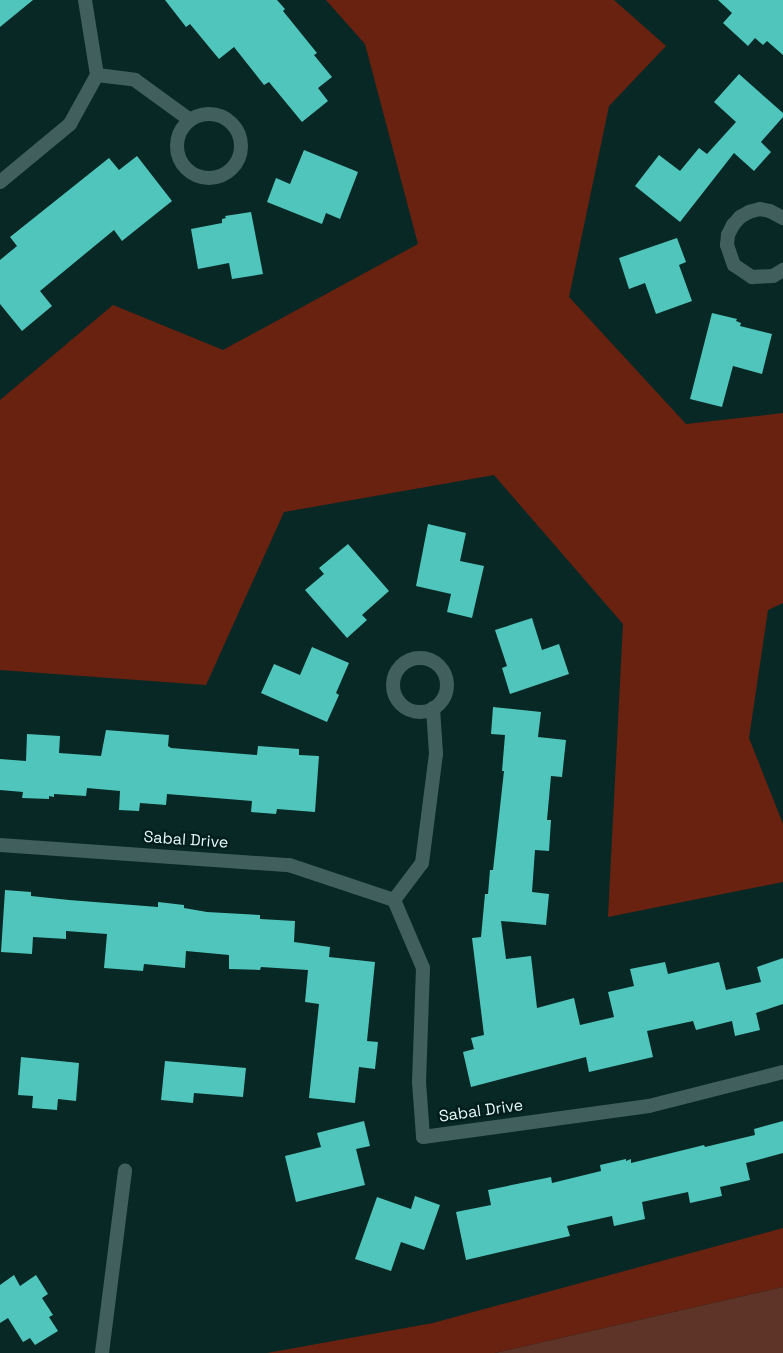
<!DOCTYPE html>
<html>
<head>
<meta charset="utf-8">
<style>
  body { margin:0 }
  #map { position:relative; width:783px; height:1353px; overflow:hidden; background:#082825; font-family:"Space Grotesk",sans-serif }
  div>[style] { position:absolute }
  .green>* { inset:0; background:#5e3328 }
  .water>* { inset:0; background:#6a2210 }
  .building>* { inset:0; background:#4fc5bb }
  .minor>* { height:14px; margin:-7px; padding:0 7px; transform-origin:7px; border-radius:7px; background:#41605d }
  .minor>.ring { margin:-7px; padding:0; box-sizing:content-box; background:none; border:14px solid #41605d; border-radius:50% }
  span { translate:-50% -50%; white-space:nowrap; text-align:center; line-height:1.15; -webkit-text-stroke:5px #001e1c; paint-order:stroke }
  .street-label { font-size:16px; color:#e6f8f5 }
</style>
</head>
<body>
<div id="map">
  <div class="green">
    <i style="clip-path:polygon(783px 1287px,783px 1353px,495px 1353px)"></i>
  </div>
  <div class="water">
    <i style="clip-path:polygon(326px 0,614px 0,666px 46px,609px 106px,569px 297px,686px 424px,783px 413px,783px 603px,768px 610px,749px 738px,783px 824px,783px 882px,608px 917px,623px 624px,494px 475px,284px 512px,206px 685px,0 670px,0 400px,113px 305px,223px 350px,418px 244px,365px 44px)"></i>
    <i style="clip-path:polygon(783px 1228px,783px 1287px,495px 1353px,267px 1353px,433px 1323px)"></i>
  </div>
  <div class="building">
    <i style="clip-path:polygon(0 0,33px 0,0 27px)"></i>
    <i style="clip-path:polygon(165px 0,277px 0,285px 9px,283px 11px,317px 53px,314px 55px,332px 77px,318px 88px,328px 101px,302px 122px,269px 82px,264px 85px,234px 47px,219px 59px,190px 24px,186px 27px)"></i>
    <i style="clip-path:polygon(718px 0,783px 0,783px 55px,767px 41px,763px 45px,755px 38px,748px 46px,723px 23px,732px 13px)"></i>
    <i style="clip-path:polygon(739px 74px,783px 113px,783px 117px,761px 142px,771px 152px,754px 171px,734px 153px,680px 222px,635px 186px,659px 155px,680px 171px,699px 148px,707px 154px,736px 122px,714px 102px)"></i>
    <i style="clip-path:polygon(304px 150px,358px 172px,340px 219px,326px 213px,322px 224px,267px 202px,276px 178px,290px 184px)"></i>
    <i style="clip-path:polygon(137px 156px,172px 201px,122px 241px,114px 230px,40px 291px,52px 306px,22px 331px,0 304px,0 260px,17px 246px,10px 237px,109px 158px,119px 170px)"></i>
    <i style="clip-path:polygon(251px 212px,263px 274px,232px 279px,229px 263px,198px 269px,191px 229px,222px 223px,222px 219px,226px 218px,225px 216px)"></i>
    <i style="clip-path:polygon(677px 238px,686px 262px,679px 265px,692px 301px,656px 314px,645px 283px,629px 289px,619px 258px)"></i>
    <i style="clip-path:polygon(712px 313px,737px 319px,736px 321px,741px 323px,740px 326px,772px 334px,762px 374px,733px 366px,722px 407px,690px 399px)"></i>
    <i style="clip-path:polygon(428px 524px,466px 533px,460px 561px,484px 566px,472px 618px,447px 612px,451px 594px,416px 586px)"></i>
    <i style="clip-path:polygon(348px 544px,389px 591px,362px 615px,367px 620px,347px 638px,305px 590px,324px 574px,319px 568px)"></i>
    <i style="clip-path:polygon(532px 618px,542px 650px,559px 644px,569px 674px,510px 694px,502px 668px,507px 666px,495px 630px)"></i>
    <i style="clip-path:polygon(312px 647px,349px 663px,336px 693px,339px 695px,327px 722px,261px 693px,274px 664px,300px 675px)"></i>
    <i style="clip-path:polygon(493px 707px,541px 712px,538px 737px,566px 740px,562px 777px,551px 776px,547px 820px,551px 820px,549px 851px,535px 850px,532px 892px,549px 894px,546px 925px,501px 921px,506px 959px,531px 956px,537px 1008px,574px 998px,580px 1025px,614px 1017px,608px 992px,634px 986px,630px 969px,665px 962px,668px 974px,719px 962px,726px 990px,761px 982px,757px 967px,783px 958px,783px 1004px,756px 1013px,760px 1030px,735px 1036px,732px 1021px,696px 1030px,693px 1021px,647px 1031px,653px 1057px,589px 1072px,586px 1057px,471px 1087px,463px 1052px,474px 1049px,471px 1038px,484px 1035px,472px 938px,481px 937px,485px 894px,488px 894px,490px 870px,493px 870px,504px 771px,502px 771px,505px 735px,491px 734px)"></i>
    <i style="clip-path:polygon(106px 730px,169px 735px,168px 746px,171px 748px,257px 755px,258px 746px,299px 749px,299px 755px,319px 756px,315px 812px,277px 809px,276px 814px,251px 812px,252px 801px,167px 794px,166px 805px,140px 803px,139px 811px,119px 810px,120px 791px,87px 788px,86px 796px,54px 794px,54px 797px,49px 796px,49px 799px,22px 798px,23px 792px,0 790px,0 759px,26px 761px,27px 734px,60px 736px,59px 753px,101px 756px)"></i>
    <i style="clip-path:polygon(5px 890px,31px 892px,31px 896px,69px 900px,158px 907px,158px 902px,184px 905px,184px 908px,207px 912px,260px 915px,260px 919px,295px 921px,294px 942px,330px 947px,329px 957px,375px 962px,367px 1041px,378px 1042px,375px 1069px,359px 1067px,355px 1103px,309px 1098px,319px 1004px,305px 1002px,308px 970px,261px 967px,260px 970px,229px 969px,229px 955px,186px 951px,185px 968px,144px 964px,143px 971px,104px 968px,107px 934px,66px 931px,66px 939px,33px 937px,32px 954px,1px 952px)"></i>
    <i style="clip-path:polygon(21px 1057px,79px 1063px,76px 1101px,58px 1099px,57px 1110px,32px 1108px,33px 1096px,18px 1095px)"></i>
    <i style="clip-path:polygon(165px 1061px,246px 1068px,243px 1097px,194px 1093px,193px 1103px,161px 1100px)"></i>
    <i style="clip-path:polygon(364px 1121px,370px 1146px,356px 1149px,365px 1185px,296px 1202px,285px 1156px,321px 1147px,317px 1133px)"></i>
    <i style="clip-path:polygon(783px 1121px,783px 1153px,746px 1163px,750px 1180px,720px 1187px,722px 1196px,690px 1203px,688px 1192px,642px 1202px,645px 1219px,614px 1226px,612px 1216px,567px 1226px,570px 1236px,466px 1260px,456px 1212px,491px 1205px,488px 1190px,551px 1177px,552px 1183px,601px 1171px,600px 1165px,626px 1159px,626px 1161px,631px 1159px,631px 1163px,704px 1145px,705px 1147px,755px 1135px,754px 1129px)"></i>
    <i style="clip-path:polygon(415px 1196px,440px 1205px,424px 1250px,401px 1242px,391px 1271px,355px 1259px,377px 1197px,411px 1209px)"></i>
    <i style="clip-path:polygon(14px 1275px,20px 1286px,36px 1275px,48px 1294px,42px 1298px,53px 1315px,49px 1317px,58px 1331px,35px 1345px,30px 1338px,23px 1342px,8px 1318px,0 1323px,0 1285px)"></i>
  </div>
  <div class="minor">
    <i style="left:97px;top:75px;width:38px;rotate:7deg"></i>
    <i style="left:135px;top:80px;width:68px;rotate:36deg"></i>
    <i class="ring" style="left:177px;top:114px;width:50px;height:50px"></i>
    <i style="left:0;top:182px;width:91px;rotate:-39.6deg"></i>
    <i style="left:70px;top:124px;width:56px;rotate:-61.1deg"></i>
    <i style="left:97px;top:75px;width:76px;rotate:-99.1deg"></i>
    <i style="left:783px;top:218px;width:15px;rotate:-152deg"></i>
    <i style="left:770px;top:211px;width:10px;rotate:-169deg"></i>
    <i style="left:760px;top:209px;width:11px;rotate:165deg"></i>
    <i style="left:749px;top:212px;width:10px;rotate:151deg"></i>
    <i style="left:740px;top:217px;width:11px;rotate:131deg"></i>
    <i style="left:733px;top:225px;width:11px;rotate:117deg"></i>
    <i style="left:728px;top:235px;width:10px;rotate:96deg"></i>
    <i style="left:727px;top:245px;width:21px;rotate:71deg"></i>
    <i style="left:734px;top:265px;width:22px;rotate:34deg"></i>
    <i style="left:752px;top:277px;width:21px;rotate:-3deg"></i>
    <i style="left:773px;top:276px;width:12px;rotate:-31deg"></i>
    <i class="ring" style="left:393px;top:658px;width:40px;height:40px"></i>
    <i style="left:0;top:845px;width:290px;rotate:4deg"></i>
    <i style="left:289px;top:865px;width:111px;rotate:18.4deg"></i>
    <i style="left:394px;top:900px;width:74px;rotate:66.9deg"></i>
    <i style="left:423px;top:968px;width:114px;rotate:92deg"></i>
    <i style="left:419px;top:1082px;width:55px;rotate:85.8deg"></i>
    <i style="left:423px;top:1137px;width:228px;rotate:-7.8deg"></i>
    <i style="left:649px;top:1106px;width:138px;rotate:-14.2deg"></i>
    <i style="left:394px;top:900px;width:46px;rotate:-52.9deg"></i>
    <i style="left:422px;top:863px;width:110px;rotate:-82.7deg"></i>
    <i style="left:436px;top:754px;width:46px;rotate:-93.7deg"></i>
    <i style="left:102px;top:1353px;width:184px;rotate:-82.8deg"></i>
  </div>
  <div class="street-label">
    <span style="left:186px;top:840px;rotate:4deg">Sabal Drive</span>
    <span style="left:481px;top:1111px;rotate:-8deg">Sabal Drive</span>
  </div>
</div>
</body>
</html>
